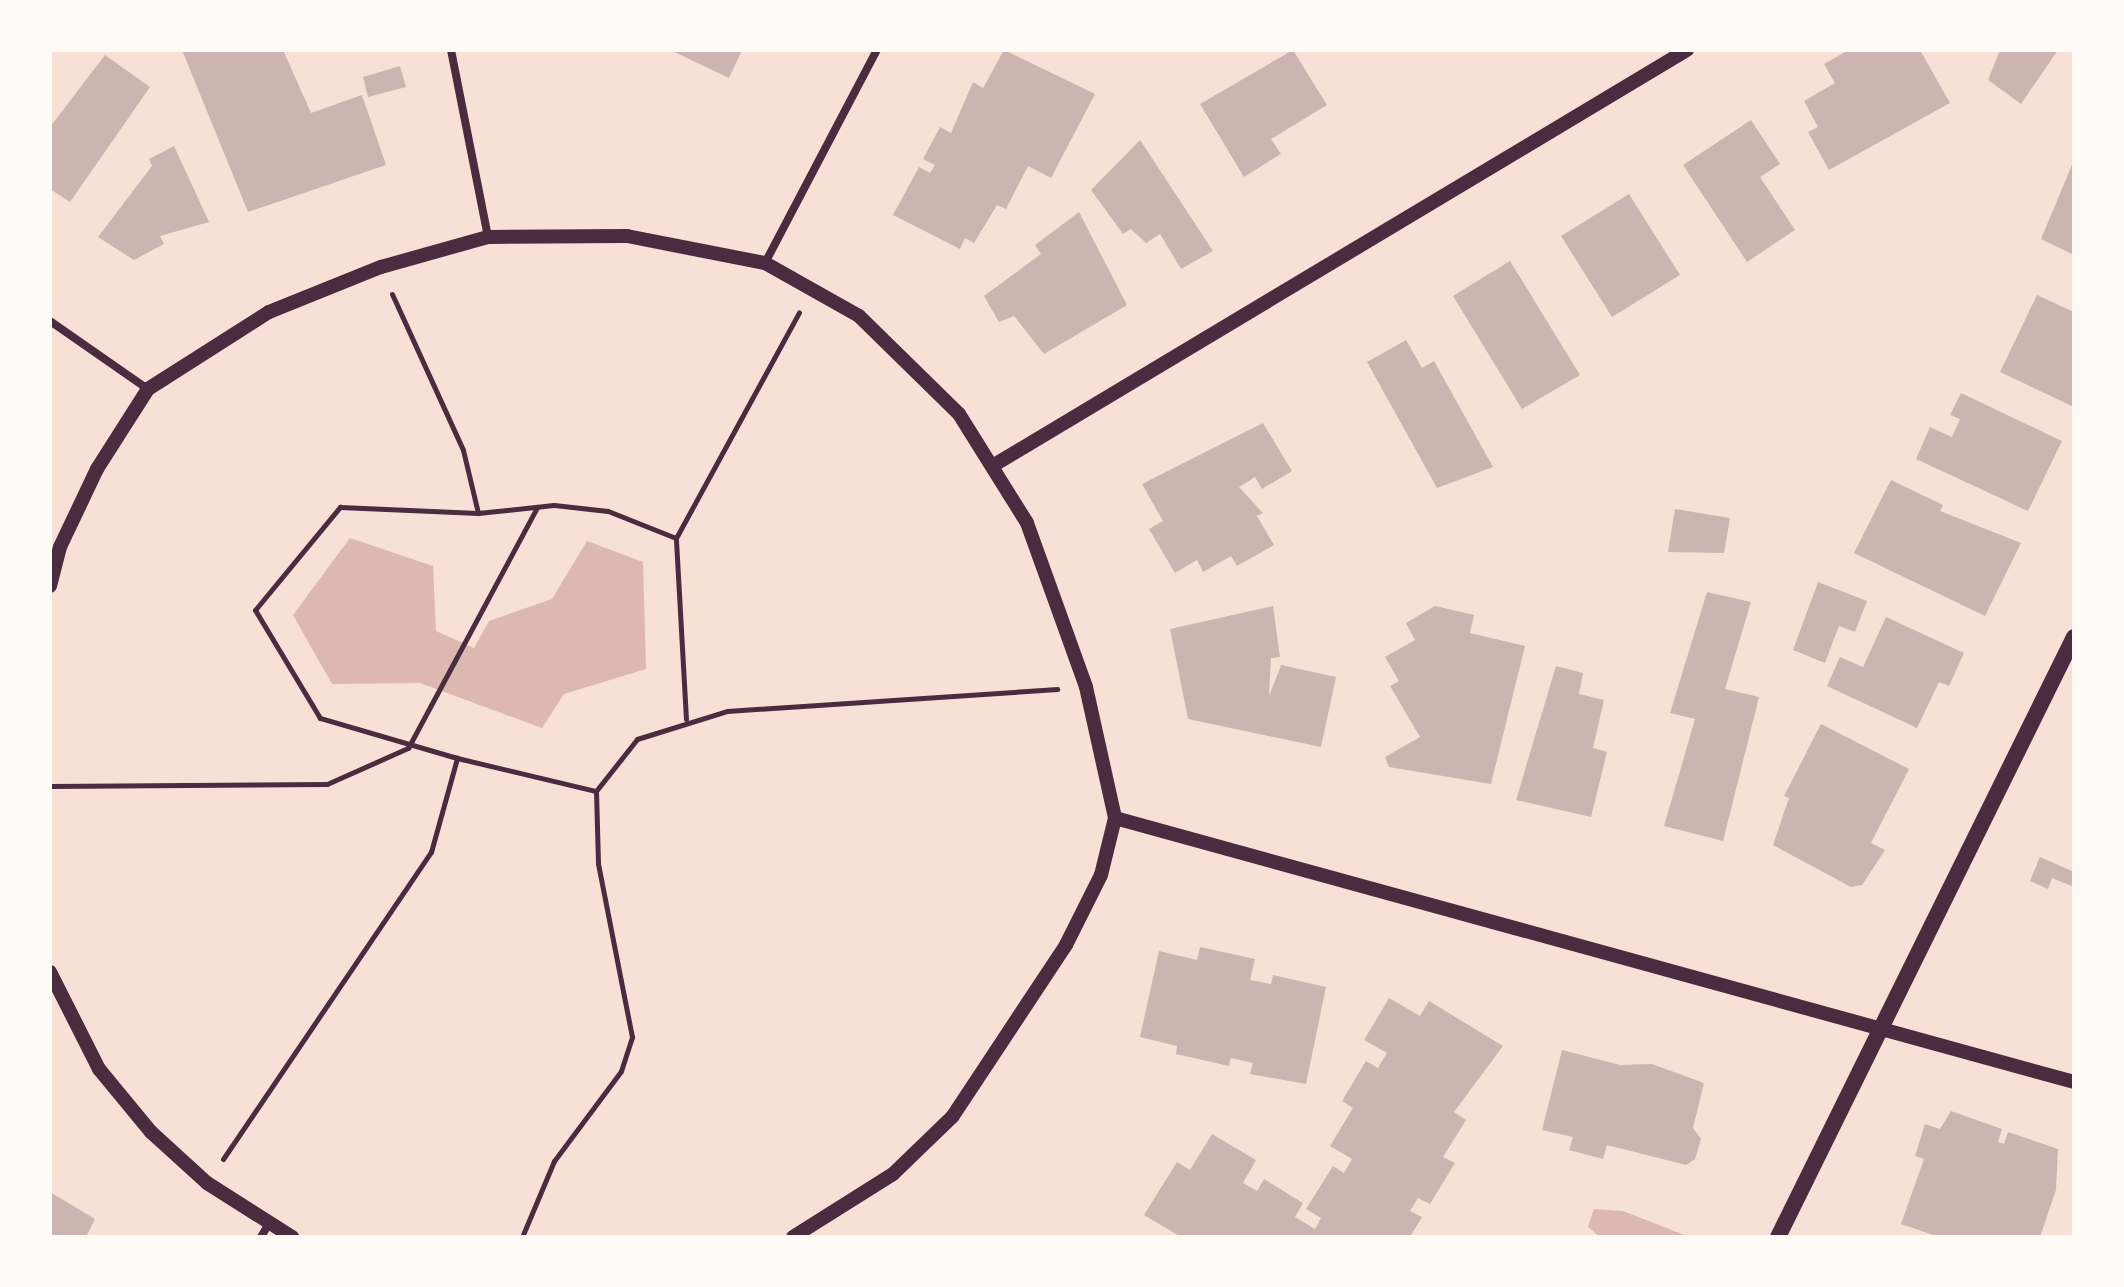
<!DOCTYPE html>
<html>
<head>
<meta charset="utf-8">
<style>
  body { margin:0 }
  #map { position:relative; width:2124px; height:1287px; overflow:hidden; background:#f7e1d7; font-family:"Fira Sans Condensed",sans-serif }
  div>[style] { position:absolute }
  .water>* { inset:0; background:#dcb8b0 }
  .building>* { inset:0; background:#ccb4b1 }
  .path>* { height:5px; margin:-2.5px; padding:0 2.5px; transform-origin:2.5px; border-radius:2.5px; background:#4a2c40 }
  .minor>* { height:8px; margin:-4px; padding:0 4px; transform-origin:4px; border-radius:4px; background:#4a2c40 }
  .tertiary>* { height:14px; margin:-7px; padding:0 7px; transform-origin:7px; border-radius:7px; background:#4a2c40 }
  .secondary>* { height:16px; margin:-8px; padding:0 8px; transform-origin:8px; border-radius:8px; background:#4a2c40 }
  span { translate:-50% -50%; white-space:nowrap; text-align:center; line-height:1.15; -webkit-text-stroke:8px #fffaf5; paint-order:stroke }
  .frame { position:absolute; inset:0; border:52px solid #fffaf5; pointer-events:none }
</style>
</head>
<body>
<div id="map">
  <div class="water">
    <i style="clip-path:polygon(350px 538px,433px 566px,436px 631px,474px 648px,489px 621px,552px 599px,587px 541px,643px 562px,646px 669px,564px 694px,542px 728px,420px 683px,332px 684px,293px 615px)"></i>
    <i style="clip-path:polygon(1594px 1209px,1623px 1211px,1687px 1236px,1600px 1237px,1588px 1227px)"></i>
  </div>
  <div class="building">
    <i style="clip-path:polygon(182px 50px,283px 50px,311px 113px,362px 95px,386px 165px,248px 212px)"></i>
    <i style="clip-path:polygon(670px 50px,742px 50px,729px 78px)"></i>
    <i style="clip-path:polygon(1004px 50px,1095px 94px,1051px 178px,1028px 166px,1006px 209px,997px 205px,974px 243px,965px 238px,960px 249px,893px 215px,919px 167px,930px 173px,935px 165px,923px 159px,940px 127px,951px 133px,973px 82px,983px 88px)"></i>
    <i style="clip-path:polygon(1293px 50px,1327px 105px,1271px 139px,1281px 154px,1244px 177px,1200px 104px)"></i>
    <i style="clip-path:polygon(1849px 50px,1920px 50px,1950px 103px,1829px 170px,1808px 132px,1818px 127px,1804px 101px,1835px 83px,1824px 64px)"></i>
    <i style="clip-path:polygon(2000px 50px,2058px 50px,2021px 104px,1988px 80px)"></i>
    <i style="clip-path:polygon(105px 55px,150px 87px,70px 202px,50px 189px,50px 127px)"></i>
    <i style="clip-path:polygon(400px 66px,406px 87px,368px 97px,363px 77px)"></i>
    <i style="clip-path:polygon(1751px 120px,1780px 164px,1760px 177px,1795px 230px,1747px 262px,1683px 165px)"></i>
    <i style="clip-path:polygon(1140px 140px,1213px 251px,1181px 269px,1160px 234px,1146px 243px,1131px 229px,1123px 234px,1091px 190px)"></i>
    <i style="clip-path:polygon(174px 146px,209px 222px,160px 236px,164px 244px,134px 260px,98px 237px,152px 166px,149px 159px)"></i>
    <i style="clip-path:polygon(2074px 160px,2074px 255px,2041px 239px)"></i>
    <i style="clip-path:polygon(1629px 194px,1680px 275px,1612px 317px,1561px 236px)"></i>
    <i style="clip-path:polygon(1079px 212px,1127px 305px,1044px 354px,1014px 316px,999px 322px,984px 296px,1041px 254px,1035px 245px)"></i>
    <i style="clip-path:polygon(1510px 261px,1580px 375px,1522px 409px,1453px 296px)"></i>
    <i style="clip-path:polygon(2037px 295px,2074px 312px,2074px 407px,2000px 372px)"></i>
    <i style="clip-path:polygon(1406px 340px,1422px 368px,1434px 361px,1493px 467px,1437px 488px,1367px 362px)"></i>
    <i style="clip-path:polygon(1961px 393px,2062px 441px,2028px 511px,1916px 459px,1930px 427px,1952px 437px,1960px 419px,1950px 415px)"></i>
    <i style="clip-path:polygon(1263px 423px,1292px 471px,1262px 489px,1255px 477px,1239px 487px,1263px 513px,1257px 516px,1274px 545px,1237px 566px,1231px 556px,1203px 572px,1197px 560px,1175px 573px,1149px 529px,1163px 521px,1142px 484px)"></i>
    <i style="clip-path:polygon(1891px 480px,1943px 505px,1940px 511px,2021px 543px,1985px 616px,1854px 553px)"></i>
    <i style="clip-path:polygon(1675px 509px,1730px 518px,1724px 553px,1668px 552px)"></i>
    <i style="clip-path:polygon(1818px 582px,1867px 601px,1855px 632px,1839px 626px,1825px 663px,1793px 650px)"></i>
    <i style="clip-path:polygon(1707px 592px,1751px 602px,1725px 689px,1759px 697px,1723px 841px,1664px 826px,1695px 719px,1670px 713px)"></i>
    <i style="clip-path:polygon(1273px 606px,1280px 657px,1271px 658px,1269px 696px,1281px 665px,1336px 677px,1321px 747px,1188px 719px,1170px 629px)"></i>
    <i style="clip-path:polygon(1435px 606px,1474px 615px,1470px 633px,1525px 646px,1491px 784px,1389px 767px,1385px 757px,1420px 737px,1390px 686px,1399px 681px,1385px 657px,1415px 640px,1406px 623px)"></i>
    <i style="clip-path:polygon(1886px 617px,1964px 653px,1949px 686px,1939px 682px,1917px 728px,1827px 686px,1840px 657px,1863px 667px)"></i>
    <i style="clip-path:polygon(1556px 666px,1583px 673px,1579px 694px,1604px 700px,1593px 748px,1607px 752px,1591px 817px,1516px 800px)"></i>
    <i style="clip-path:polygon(1821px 724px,1909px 769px,1871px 843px,1885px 850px,1862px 885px,1851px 887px,1773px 845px,1789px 798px,1784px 796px)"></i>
    <i style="clip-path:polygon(2040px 857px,2074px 872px,2074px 887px,2052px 878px,2048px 889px,2030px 881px)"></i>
    <i style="clip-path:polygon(1200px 947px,1255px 959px,1250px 980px,1271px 984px,1273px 975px,1326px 987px,1306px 1084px,1250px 1074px,1253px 1063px,1231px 1058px,1229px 1066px,1176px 1054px,1177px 1046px,1140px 1037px,1159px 951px,1197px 960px)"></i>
    <i style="clip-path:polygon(1389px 998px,1420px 1016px,1429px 1001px,1503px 1046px,1454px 1112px,1466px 1120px,1443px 1157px,1455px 1163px,1430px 1204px,1418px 1198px,1410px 1211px,1422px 1217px,1410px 1237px,1181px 1237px,1144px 1215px,1177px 1162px,1190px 1170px,1212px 1134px,1256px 1160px,1243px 1183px,1257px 1191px,1264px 1179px,1303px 1203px,1295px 1217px,1315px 1229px,1321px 1218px,1306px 1209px,1333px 1166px,1344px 1173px,1352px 1159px,1330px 1146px,1353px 1108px,1342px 1101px,1366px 1061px,1378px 1068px,1387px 1053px,1364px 1040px)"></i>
    <i style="clip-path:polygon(1562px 1050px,1620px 1065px,1652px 1064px,1704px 1083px,1693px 1128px,1701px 1139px,1695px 1159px,1686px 1165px,1607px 1145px,1603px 1159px,1569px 1150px,1573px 1137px,1542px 1130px)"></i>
    <i style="clip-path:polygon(1951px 1111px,2002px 1129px,1998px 1142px,2004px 1144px,2008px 1132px,2058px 1149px,2056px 1190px,2040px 1237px,1939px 1237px,1901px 1224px,1924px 1159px,1915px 1156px,1925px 1124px,1940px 1129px)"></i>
    <i style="clip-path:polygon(50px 1192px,95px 1219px,86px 1237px,50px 1237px)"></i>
  </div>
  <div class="path">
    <i style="left:392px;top:294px;width:171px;rotate:65.5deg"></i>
    <i style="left:463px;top:450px;width:65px;rotate:76.6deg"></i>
    <i style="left:478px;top:513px;width:76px;rotate:-6deg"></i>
    <i style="left:554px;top:505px;width:54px;rotate:6.3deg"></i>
    <i style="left:608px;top:511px;width:73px;rotate:21.7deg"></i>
    <i style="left:686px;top:719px;width:181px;rotate:-93.2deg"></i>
    <i style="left:676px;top:538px;width:257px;rotate:-61.4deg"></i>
    <i style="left:457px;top:758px;width:143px;rotate:-163.7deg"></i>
    <i style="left:320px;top:718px;width:126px;rotate:-121deg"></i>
    <i style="left:255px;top:610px;width:134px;rotate:-50.5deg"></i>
    <i style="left:340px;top:507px;width:138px;rotate:2.5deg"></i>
    <i style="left:50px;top:786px;width:277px;rotate:-0.4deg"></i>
    <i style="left:327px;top:784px;width:89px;rotate:-24deg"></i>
    <i style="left:408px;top:748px;width:273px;rotate:-61.8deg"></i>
    <i style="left:223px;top:1159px;width:371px;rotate:-55.9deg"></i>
    <i style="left:431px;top:852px;width:98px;rotate:-74.5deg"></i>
    <i style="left:457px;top:758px;width:143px;rotate:13.4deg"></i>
    <i style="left:522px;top:1237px;width:82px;rotate:-67.2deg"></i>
    <i style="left:554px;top:1161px;width:112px;rotate:-53.3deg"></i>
    <i style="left:621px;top:1071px;width:36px;rotate:-72deg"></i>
    <i style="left:632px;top:1037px;width:177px;rotate:-101.1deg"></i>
    <i style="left:598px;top:863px;width:72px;rotate:-91.6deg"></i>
    <i style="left:596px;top:791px;width:66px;rotate:-51.7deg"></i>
    <i style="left:637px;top:739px;width:94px;rotate:-17.3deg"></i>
    <i style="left:727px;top:711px;width:331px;rotate:-3.8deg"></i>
  </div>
  <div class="minor">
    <i style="left:451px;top:50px;width:191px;rotate:78.8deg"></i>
    <i style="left:765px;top:263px;width:241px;rotate:-62.3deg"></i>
    <i style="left:50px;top:321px;width:119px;rotate:34.8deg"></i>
    <i style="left:261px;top:1237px;width:14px;rotate:-60deg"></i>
  </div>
  <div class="tertiary">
    <i style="left:994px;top:465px;width:808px;rotate:-30.92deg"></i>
    <i style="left:50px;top:586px;width:40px;rotate:-75.6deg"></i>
    <i style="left:60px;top:547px;width:86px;rotate:-64.6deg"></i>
    <i style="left:97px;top:469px;width:95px;rotate:-57.5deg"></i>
    <i style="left:148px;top:389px;width:143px;rotate:-32.5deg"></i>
    <i style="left:269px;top:312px;width:121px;rotate:-21.9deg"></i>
    <i style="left:381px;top:267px;width:111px;rotate:-15.7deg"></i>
    <i style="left:488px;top:237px;width:139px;rotate:-0.4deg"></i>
    <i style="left:627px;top:236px;width:141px;rotate:11.1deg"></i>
    <i style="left:765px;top:263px;width:108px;rotate:29.4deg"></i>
    <i style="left:859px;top:316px;width:140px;rotate:44.4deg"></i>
    <i style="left:959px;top:414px;width:128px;rotate:58deg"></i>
    <i style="left:1027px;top:523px;width:174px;rotate:70.2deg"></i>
    <i style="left:1086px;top:687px;width:134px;rotate:77.5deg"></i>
    <i style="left:1115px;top:818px;width:59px;rotate:103.8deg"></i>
    <i style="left:1101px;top:875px;width:78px;rotate:116.6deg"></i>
    <i style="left:1066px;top:945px;width:206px;rotate:123.5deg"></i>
    <i style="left:952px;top:1117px;width:82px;rotate:136deg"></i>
    <i style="left:893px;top:1174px;width:118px;rotate:147.8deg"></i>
    <i style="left:1115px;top:818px;width:995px;rotate:15.39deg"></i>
    <i style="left:50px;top:972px;width:109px;rotate:63.2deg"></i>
    <i style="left:99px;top:1069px;width:82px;rotate:50.5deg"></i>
    <i style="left:151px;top:1132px;width:76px;rotate:42.3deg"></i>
    <i style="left:207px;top:1183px;width:101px;rotate:32.4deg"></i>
  </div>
  <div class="secondary">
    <i style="left:1778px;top:1237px;width:669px;rotate:-63.74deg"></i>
  </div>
  <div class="frame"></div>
</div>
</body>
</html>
